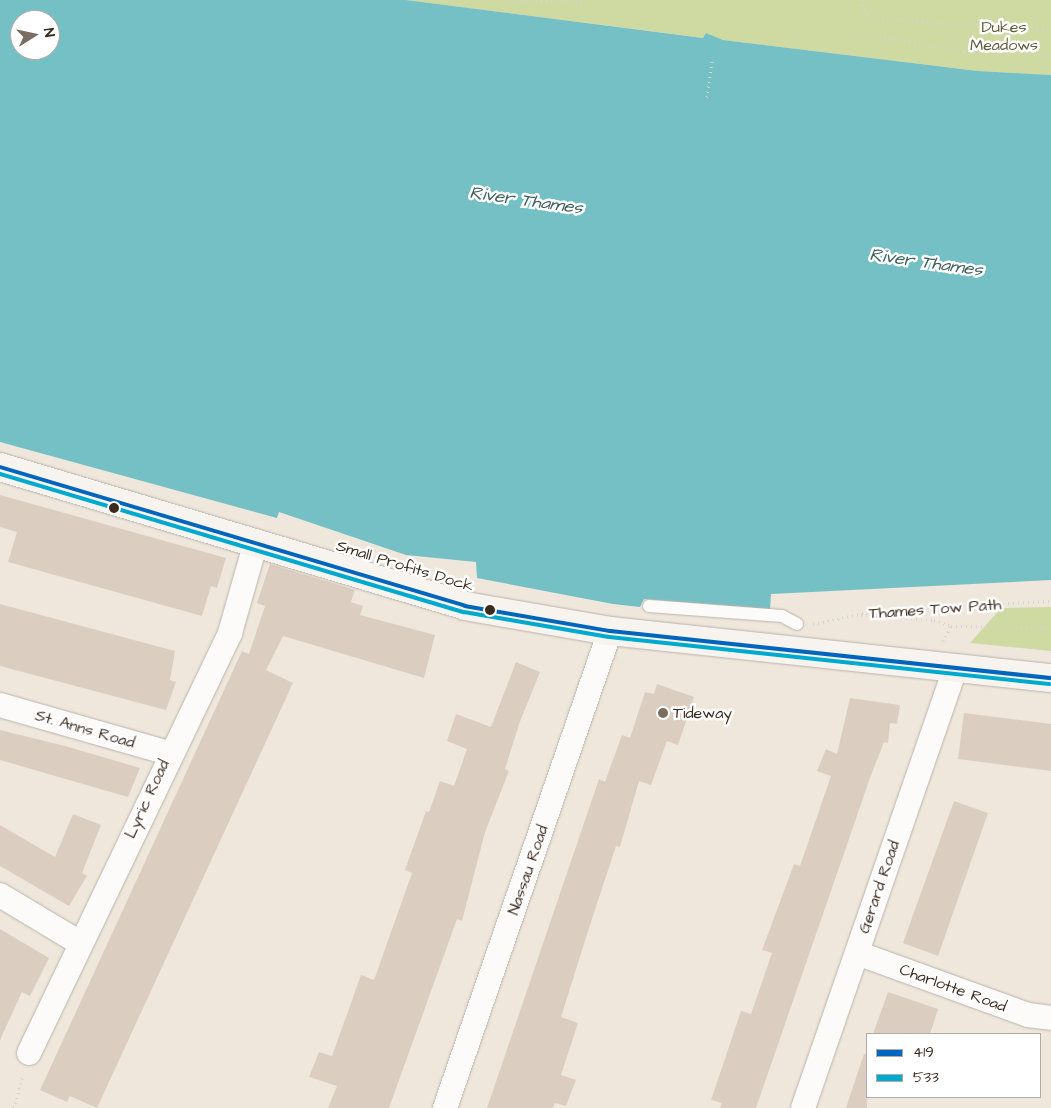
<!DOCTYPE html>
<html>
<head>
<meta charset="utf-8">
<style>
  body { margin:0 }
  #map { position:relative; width:1051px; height:1108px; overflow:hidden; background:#efe7dc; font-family:"Architects Daughter",sans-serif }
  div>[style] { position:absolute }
  .green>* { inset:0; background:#cfd9a2 }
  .water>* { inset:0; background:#74c0c5 }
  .building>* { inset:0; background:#dbcec0 }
  .path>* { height:3px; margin-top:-1.5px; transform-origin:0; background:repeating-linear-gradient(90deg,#d6d3cf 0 1px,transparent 0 5px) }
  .roads { filter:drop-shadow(0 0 1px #bab3ab) drop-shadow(0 0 1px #bab3ab) }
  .service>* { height:12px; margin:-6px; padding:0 6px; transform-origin:6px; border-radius:6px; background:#fdfbfa }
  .minor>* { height:24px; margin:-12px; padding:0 12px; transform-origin:12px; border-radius:12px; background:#fdfbfa }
  .secondary>* { height:28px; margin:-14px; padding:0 14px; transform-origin:14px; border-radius:14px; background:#f7f3ef }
  .bus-1>* { height:4px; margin:-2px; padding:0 2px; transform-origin:2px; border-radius:2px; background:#0065bd }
  .bus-2>* { height:4px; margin:-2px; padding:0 2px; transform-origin:2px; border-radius:2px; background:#00a9ce }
  .dots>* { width:14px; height:14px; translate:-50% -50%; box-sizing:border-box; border:2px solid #fff; border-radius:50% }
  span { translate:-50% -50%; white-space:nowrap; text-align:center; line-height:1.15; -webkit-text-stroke:5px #fff; paint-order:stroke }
  .park-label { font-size:16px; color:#605b38 }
  .street-label { font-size:16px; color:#3b2a1e }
  .poi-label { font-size:16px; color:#3b2a1e }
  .left { translate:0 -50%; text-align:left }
  .water-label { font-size:18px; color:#3d605d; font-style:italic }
  .legend { position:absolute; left:866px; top:1033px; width:175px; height:65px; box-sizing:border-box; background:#fff; border:1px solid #b1aaa5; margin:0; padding:6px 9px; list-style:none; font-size:15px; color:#3b2a1e }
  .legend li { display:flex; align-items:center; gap:10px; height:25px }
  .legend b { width:25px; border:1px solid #b1aaa5 }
  .north { position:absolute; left:10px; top:10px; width:50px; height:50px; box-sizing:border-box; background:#fff; border:1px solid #b1aaa5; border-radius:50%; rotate:80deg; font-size:14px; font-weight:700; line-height:20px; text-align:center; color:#3b2a1e }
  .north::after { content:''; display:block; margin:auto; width:18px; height:22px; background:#7a6c60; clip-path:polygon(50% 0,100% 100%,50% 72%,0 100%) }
</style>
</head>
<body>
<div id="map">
  <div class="green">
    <i style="clip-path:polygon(406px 0,1051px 0,1051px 75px,978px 71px,722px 40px,706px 33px,704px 38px)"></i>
    <i style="clip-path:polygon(1051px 607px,1051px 651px,970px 643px,1001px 608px)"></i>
  </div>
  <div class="water">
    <i style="clip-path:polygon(evenodd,0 0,406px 0,703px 38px,706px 33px,723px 40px,978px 71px,1051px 75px,1051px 580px,771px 594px,770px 609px,644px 599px,640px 607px,613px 604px,477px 578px,476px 562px,406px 555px,279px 512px,277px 518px,0 442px,0 0,20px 20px,50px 20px,50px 50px,20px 50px,20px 20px)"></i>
  </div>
  <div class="building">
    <i style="clip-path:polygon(0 495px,226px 558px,217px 588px,211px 586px,202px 616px,8px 562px,17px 532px,0 527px)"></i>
    <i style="clip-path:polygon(270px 564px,355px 590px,351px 602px,363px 606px,360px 615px,435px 635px,424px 678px,283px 636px,266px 670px,293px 683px,109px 1082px,97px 1108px,70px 1096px,67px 1102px,40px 1090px,242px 651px,249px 654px,265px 606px,257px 603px)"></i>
    <i style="clip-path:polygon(0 604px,175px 651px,170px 680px,176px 682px,166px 710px,0 666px)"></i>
    <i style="clip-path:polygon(516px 662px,540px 672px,519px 724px,505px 769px,509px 771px,485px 832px,462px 921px,457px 919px,389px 1108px,328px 1108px,337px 1086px,309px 1077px,319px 1052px,332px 1056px,361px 975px,374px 980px,412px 873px,405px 870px,426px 811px,429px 812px,440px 781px,454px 786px,467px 749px,447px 741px,456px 714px,491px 727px)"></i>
    <i style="clip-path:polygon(657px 684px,694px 697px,678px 745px,667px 741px,651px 785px,639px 781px,620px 847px,616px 846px,589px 928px,561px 1017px,578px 1023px,561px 1075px,576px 1080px,566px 1106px,555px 1103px,553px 1108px,487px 1108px,599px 779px,605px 782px,622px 735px,630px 738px,645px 692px,654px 694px)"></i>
    <i style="clip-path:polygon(850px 698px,900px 705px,897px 724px,890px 723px,888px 743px,884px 742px,870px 778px,756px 1108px,720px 1108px,722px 1103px,711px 1100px,741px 1011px,751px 1014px,772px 953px,762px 950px,794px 864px,800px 866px,831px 776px,817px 771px,826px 749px,837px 754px)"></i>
    <i style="clip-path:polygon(964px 713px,1051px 724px,1051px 771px,958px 759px)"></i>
    <i style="clip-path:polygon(0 730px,65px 746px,140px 768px,128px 797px,0 760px)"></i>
    <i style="clip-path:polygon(954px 801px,988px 813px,938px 956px,903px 943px)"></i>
    <i style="clip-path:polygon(73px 814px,101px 825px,82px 873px,87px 876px,69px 906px,0 866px,0 825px,55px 857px)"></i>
    <i style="clip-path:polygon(0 929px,49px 958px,30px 996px,22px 992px,0 1040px)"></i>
    <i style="clip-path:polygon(888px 992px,938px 1009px,930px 1034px,873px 1034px)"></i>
    <i style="clip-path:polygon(864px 1054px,867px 1054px,867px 1108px,846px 1108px)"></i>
  </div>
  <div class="path">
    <i style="left:511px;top:0;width:74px;rotate:1.5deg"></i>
    <i style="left:860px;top:0;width:11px;rotate:68deg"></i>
    <i style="left:864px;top:10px;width:15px;rotate:32deg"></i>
    <i style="left:877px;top:18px;width:174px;rotate:3.9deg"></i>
    <i style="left:855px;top:32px;width:111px;rotate:9.9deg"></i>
    <i style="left:964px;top:51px;width:87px;rotate:2.6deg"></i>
    <i style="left:707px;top:97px;width:37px;rotate:-82deg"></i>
    <i style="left:861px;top:615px;width:73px;rotate:3.9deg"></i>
    <i style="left:934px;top:620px;width:18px;rotate:19deg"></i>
    <i style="left:813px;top:624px;width:66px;rotate:-12.2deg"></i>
    <i style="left:878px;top:610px;width:173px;rotate:-3deg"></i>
    <i style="left:943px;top:641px;width:17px;rotate:-62deg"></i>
    <i style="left:951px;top:626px;width:100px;rotate:0.6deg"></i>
    <i style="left:14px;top:1108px;width:34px;rotate:-75deg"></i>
  </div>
  <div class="roads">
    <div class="service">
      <i style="left:649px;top:606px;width:133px;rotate:4.3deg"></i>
      <i style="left:782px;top:616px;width:17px;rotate:28deg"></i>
    </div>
    <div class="minor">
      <i style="left:0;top:705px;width:176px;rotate:15.9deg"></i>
      <i style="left:0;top:895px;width:93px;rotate:31deg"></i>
      <i style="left:857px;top:953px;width:182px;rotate:19.9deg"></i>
      <i style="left:1028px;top:1015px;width:23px;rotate:7deg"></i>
      <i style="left:29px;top:1053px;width:466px;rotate:-64.4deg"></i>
      <i style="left:230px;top:633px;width:95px;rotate:-74.1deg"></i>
      <i style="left:445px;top:1108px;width:505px;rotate:-70.92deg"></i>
      <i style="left:803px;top:1108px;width:467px;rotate:-70.9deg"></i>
    </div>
    <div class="secondary">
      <i style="left:0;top:467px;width:485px;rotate:16.6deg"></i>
      <i style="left:465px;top:606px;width:147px;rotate:9.8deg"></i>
      <i style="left:610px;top:631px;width:443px;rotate:6.1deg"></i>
    </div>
  </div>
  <div class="bus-1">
    <i style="left:0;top:467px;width:485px;rotate:16.6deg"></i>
    <i style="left:465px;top:606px;width:147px;rotate:9.8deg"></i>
    <i style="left:610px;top:631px;width:443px;rotate:6.1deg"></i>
  </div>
  <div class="bus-2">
    <i style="left:0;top:474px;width:484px;rotate:16.6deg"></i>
    <i style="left:464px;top:612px;width:147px;rotate:9.8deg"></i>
    <i style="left:609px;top:637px;width:443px;rotate:6.1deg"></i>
  </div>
  <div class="dots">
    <i style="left:114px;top:508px;background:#3b2a1e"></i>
    <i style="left:490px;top:610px;background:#3b2a1e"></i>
    <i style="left:663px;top:713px;background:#7a6c60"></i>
  </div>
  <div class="park-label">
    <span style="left:1004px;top:36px">Dukes<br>Meadows</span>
  </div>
  <div class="street-label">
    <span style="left:405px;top:566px;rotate:17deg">Small Profits Dock</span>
    <span style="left:935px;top:609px;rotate:-4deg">Thames Tow Path</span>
    <span style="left:85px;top:729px;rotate:16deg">St. Anns Road</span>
    <span style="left:147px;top:799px;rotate:-65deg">Lyric Road</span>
    <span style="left:528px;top:870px;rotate:-71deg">Nassau Road</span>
    <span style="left:879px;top:887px;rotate:-71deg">Gerard Road</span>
    <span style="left:953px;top:988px;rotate:20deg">Charlotte Road</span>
  </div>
  <div class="poi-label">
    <span class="left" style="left:673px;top:713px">Tideway</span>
  </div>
  <div class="water-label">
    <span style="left:526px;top:201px;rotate:8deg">River Thames</span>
    <span style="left:926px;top:263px;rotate:8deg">River Thames</span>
  </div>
  <ul class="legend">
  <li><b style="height:6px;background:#0065bd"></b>419</li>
  <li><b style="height:6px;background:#00a9ce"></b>533</li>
  </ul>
  <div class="north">N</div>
</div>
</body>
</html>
